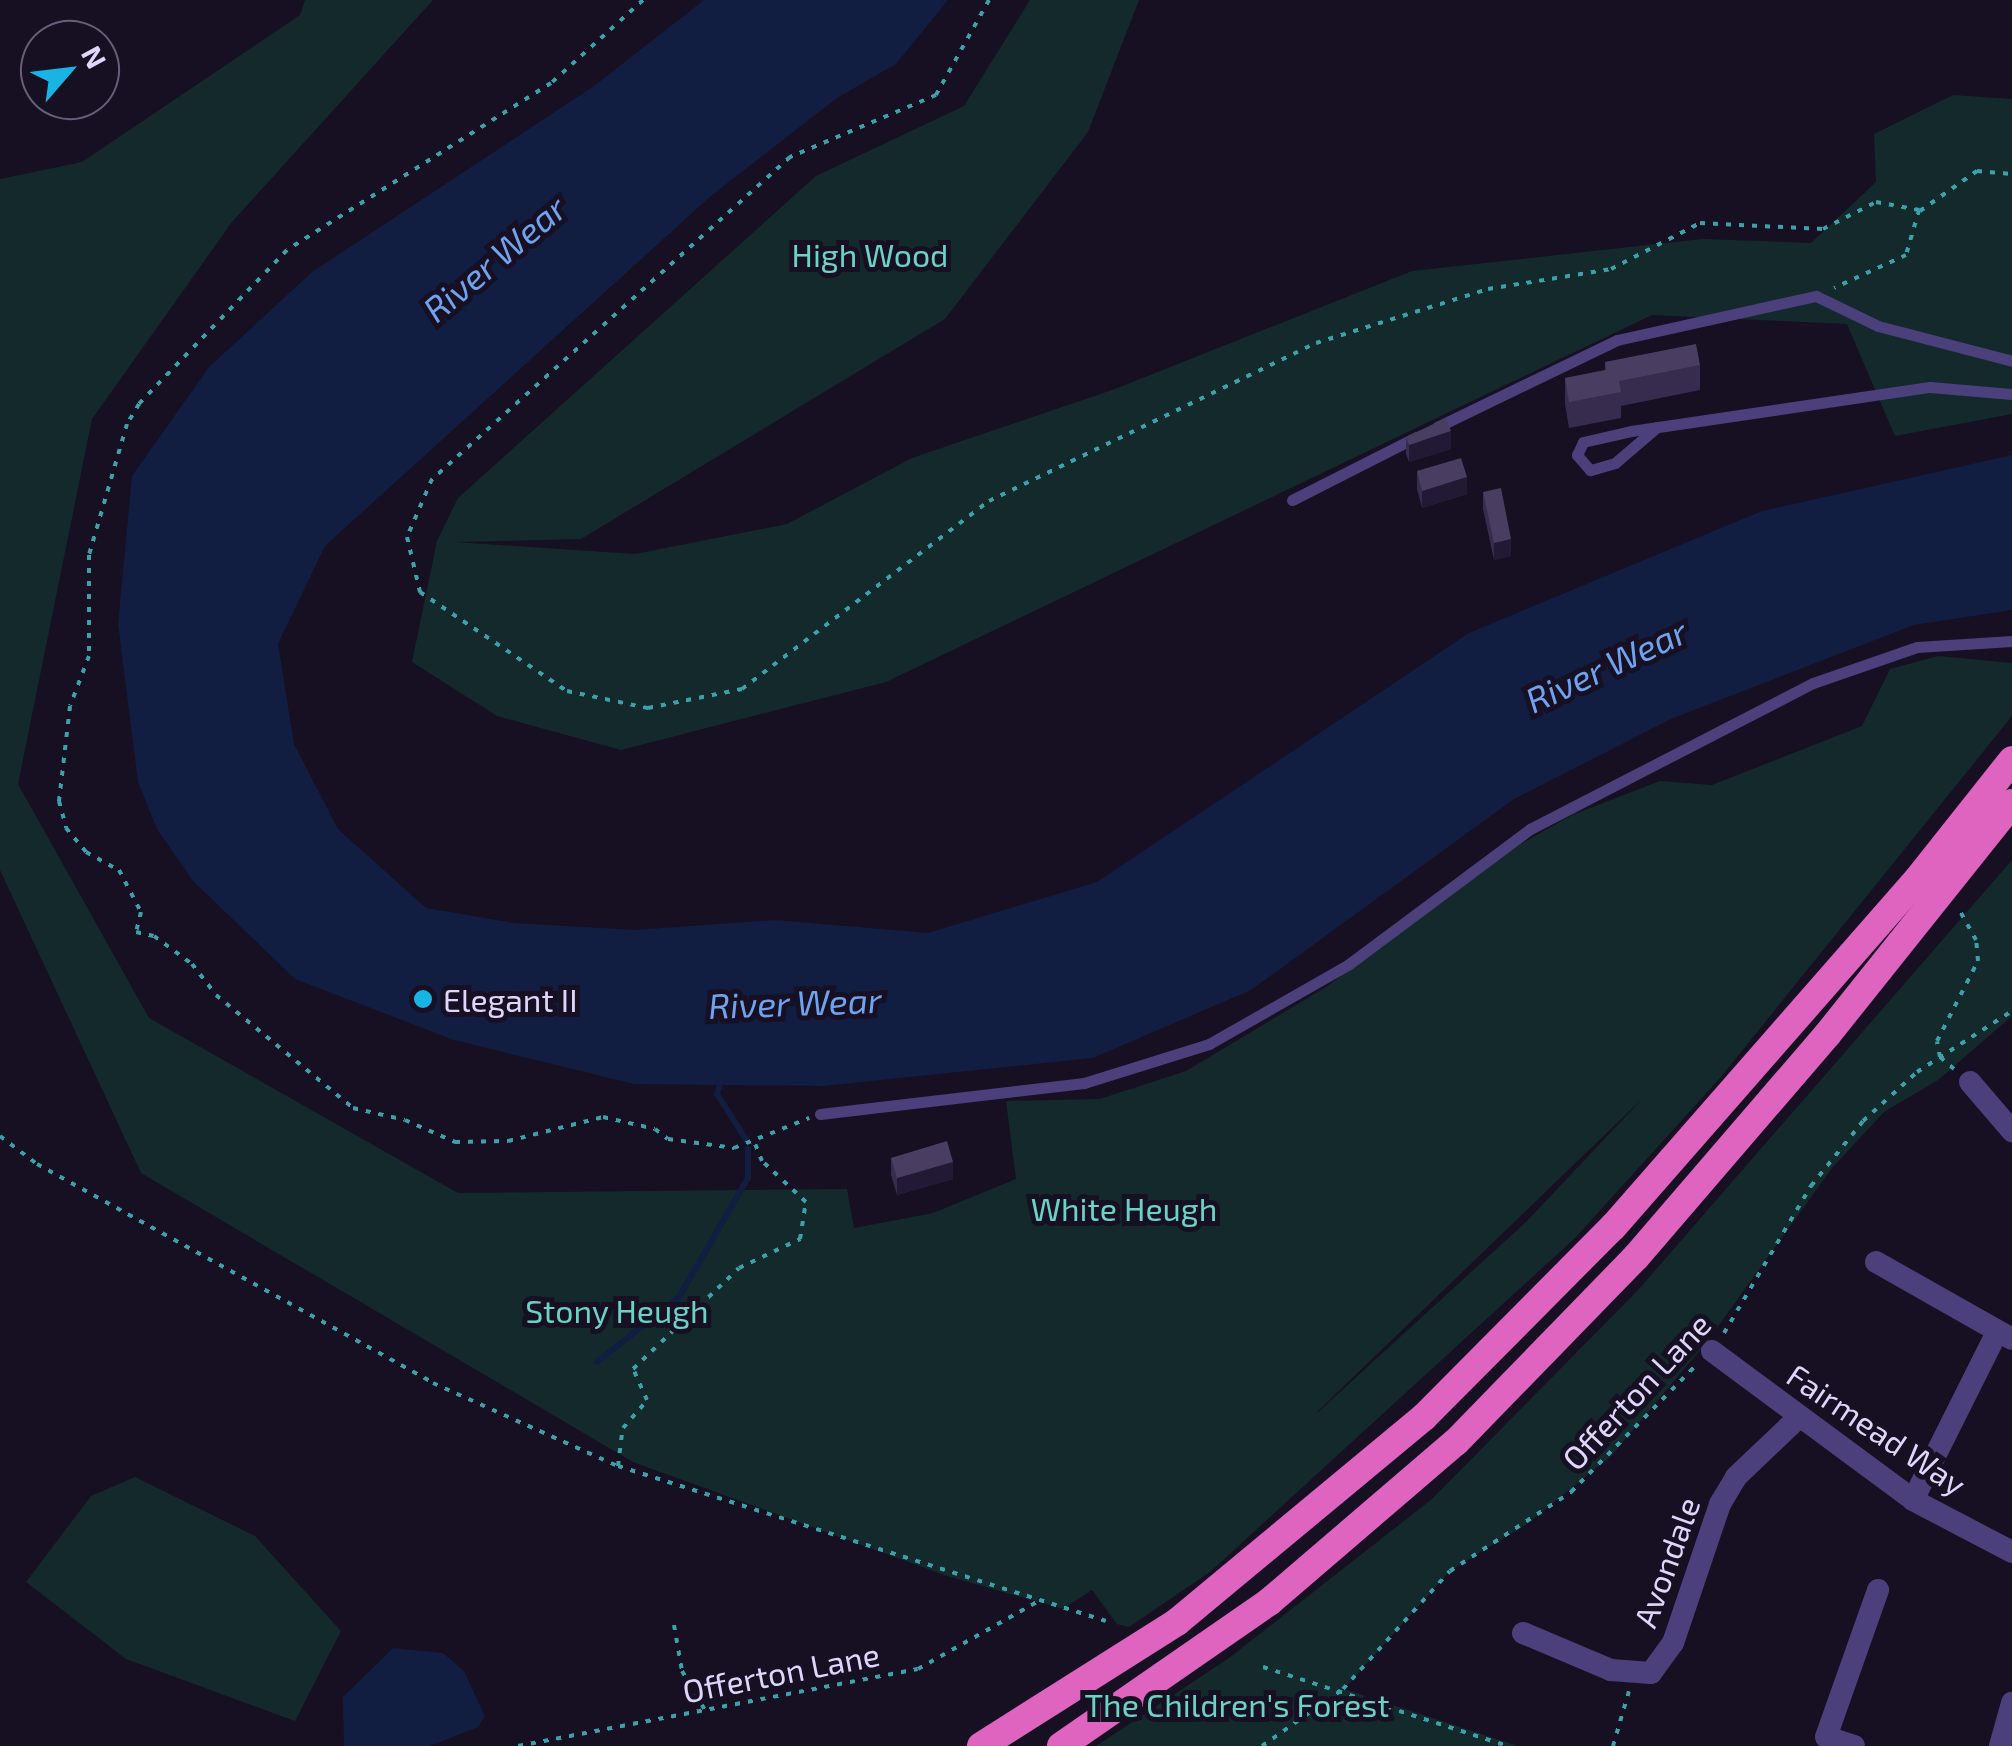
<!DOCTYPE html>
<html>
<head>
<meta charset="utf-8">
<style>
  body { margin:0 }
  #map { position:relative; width:2012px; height:1746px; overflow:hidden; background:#161022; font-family:"Exo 2",sans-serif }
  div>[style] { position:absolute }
  .green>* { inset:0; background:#14292c }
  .water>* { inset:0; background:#111d41 }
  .stream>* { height:6px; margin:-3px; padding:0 3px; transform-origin:3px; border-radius:3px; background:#111d41 }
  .path>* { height:4px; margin-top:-2px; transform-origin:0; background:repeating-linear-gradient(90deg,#3ca1a9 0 5px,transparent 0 13px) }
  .service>* { height:11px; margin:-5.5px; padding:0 5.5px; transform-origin:5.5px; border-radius:5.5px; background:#4b407c }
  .minor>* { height:22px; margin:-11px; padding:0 11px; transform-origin:11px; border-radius:11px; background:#4b407c }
  .trunk>* { height:28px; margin:-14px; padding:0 14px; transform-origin:14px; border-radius:14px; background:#de64c0 }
  .wall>* { inset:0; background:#372c4e }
  .shaded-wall>* { inset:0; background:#221935 }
  .building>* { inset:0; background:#493e61 }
  .dots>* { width:28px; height:28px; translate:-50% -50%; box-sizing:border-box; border:5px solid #161022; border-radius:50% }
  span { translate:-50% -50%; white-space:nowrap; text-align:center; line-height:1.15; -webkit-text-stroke:10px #161022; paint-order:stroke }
  .park-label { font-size:32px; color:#6ad3c6 }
  .poi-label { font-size:32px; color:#dfd6fb }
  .left { translate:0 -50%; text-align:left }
  .street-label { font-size:32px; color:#dfd6fb }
  .water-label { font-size:35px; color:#6fa3f0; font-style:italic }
  .north { position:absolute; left:20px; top:20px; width:100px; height:100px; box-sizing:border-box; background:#161022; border:2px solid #665f79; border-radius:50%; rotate:62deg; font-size:28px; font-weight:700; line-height:40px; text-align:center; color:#dfd6fb }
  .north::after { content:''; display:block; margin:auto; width:35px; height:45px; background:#18b5e4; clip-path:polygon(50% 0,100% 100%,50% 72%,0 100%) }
</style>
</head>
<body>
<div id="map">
  <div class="green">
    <i style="clip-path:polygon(evenodd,305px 0,433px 0,232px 222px,92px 419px,18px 784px,149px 1018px,458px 1193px,847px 1189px,854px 1228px,933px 1213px,1016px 1179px,1006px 1101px,1100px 1099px,1186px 1071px,1326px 987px,1505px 853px,1572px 815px,1660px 781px,1712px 785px,1862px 726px,1890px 669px,1938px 656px,2012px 663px,2012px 716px,1720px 1078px,1575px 1238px,1210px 1572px,1129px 1627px,1117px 1624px,1092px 1590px,1063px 1609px,947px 1576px,633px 1462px,141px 1173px,0 870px,0 179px,82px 162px,300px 15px,305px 0,1643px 1098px,1527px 1221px,1317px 1413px,1317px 1412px,1643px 1098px)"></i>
    <i style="clip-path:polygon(1030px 0,1139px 0,1088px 132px,945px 319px,581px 539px,455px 542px,635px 554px,787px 524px,912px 458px,1115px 389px,1412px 271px,1702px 239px,1811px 243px,1876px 182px,1874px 134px,1953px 95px,2012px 99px,2012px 414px,1895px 436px,1847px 324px,1652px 315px,886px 682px,621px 750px,497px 716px,412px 662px,437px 541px,458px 498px,816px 176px,964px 106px)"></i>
    <i style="clip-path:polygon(2012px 860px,2012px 1016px,1938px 1080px,1884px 1112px,1832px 1168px,1706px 1343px,1611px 1456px,1527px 1524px,1450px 1571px,1344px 1689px,1518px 1746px,1096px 1746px,1229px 1658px,1432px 1499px,1639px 1289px)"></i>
    <i style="clip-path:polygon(135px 1477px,255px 1536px,341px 1631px,295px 1721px,126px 1659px,26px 1582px,91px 1496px)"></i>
  </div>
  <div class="water">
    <i style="clip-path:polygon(704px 0,948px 0,896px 64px,837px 98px,712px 195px,325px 546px,278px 644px,294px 744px,338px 829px,426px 908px,514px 923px,635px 930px,775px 920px,928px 933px,1097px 882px,1469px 633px,1762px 511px,2012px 455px,2012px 610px,1914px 625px,1671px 719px,1514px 799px,1251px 990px,1093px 1058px,823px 1086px,634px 1084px,454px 1040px,295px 979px,193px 881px,157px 829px,138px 782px,118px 624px,132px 476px,209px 367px,312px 272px,594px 86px)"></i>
    <i style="clip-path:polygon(393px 1648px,443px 1653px,464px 1671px,485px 1716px,478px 1727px,430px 1746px,344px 1746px,343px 1697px)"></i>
  </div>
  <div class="stream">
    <i style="left:722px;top:1077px;width:18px;rotate:106deg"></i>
    <i style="left:717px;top:1094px;width:56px;rotate:57.4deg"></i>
    <i style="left:597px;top:1362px;width:105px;rotate:-38.4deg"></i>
    <i style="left:679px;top:1297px;width:138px;rotate:-59.9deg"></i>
    <i style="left:748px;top:1178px;width:29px;rotate:-90deg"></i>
  </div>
  <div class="path">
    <i style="left:643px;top:0;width:124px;rotate:137.9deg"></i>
    <i style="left:551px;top:83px;width:312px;rotate:147.7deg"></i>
    <i style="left:287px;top:250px;width:214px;rotate:133.9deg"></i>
    <i style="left:139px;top:404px;width:23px;rotate:121deg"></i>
    <i style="left:127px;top:424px;width:136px;rotate:106.2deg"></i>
    <i style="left:89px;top:555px;width:101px;rotate:90deg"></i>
    <i style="left:89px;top:656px;width:53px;rotate:110.8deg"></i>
    <i style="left:70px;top:706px;width:96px;rotate:96.6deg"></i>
    <i style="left:59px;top:801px;width:28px;rotate:75deg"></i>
    <i style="left:66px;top:828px;width:31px;rotate:50deg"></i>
    <i style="left:86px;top:852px;width:38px;rotate:29deg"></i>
    <i style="left:119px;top:870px;width:47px;rotate:62.4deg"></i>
    <i style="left:141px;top:912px;width:21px;rotate:104deg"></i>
    <i style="left:136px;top:932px;width:18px;rotate:13deg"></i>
    <i style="left:154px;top:936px;width:47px;rotate:36.4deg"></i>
    <i style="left:192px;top:964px;width:39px;rotate:52deg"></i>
    <i style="left:216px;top:995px;width:178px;rotate:39.5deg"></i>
    <i style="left:353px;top:1108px;width:53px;rotate:13deg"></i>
    <i style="left:405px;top:1120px;width:55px;rotate:23.7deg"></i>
    <i style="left:455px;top:1142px;width:53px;rotate:-1.1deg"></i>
    <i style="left:508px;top:1141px;width:98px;rotate:-14.2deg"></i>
    <i style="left:603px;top:1117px;width:53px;rotate:13deg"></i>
    <i style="left:655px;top:1129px;width:16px;rotate:38deg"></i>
    <i style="left:668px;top:1139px;width:67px;rotate:7.8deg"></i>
    <i style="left:734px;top:1148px;width:81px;rotate:-21.8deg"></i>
    <i style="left:989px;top:0;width:109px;rotate:119.2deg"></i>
    <i style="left:936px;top:95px;width:159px;rotate:157deg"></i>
    <i style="left:790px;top:157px;width:482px;rotate:138deg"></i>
    <i style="left:432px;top:479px;width:63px;rotate:113.3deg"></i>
    <i style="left:407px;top:537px;width:57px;rotate:76.7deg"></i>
    <i style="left:420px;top:592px;width:177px;rotate:34deg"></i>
    <i style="left:567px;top:691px;width:83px;rotate:11.9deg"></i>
    <i style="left:648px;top:708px;width:96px;rotate:-11.4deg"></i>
    <i style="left:742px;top:689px;width:310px;rotate:-37.3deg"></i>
    <i style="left:989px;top:501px;width:363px;rotate:-25.8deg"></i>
    <i style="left:1316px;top:343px;width:180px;rotate:-17.4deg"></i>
    <i style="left:1488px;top:289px;width:125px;rotate:-9.2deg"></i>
    <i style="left:1611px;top:269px;width:100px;rotate:-27.3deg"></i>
    <i style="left:1700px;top:223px;width:123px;rotate:2.8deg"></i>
    <i style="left:1823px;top:229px;width:59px;rotate:-27deg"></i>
    <i style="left:1876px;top:202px;width:44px;rotate:10.5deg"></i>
    <i style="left:1919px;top:210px;width:47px;rotate:106.1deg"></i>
    <i style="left:1906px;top:255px;width:79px;rotate:155.4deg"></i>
    <i style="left:1920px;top:211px;width:70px;rotate:-35.1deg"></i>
    <i style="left:1977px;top:171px;width:35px;rotate:5deg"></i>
    <i style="left:1954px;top:1069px;width:18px;rotate:-139deg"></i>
    <i style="left:1940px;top:1057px;width:16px;rotate:-101deg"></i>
    <i style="left:1937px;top:1041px;width:90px;rotate:-62.9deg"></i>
    <i style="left:1978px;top:961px;width:21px;rotate:-95deg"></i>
    <i style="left:1976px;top:940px;width:38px;rotate:-119deg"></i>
    <i style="left:0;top:1136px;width:46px;rotate:37.1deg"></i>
    <i style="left:37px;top:1164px;width:453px;rotate:28.9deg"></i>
    <i style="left:433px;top:1383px;width:203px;rotate:24.2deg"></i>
    <i style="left:618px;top:1466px;width:512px;rotate:17.62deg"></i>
    <i style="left:1724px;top:1333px;width:171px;rotate:-59.4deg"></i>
    <i style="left:1811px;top:1186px;width:83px;rotate:-51.3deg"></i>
    <i style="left:1863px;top:1121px;width:73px;rotate:-42.2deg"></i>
    <i style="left:1917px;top:1072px;width:113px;rotate:-32.7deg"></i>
    <i style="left:618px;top:1466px;width:38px;rotate:-83deg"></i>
    <i style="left:623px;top:1428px;width:37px;rotate:-49deg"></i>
    <i style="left:647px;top:1400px;width:34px;rotate:-114deg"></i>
    <i style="left:633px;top:1369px;width:146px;rotate:-43.6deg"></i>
    <i style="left:739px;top:1268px;width:68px;rotate:-25.4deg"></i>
    <i style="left:800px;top:1239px;width:37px;rotate:-81deg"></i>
    <i style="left:806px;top:1202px;width:60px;rotate:-137deg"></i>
    <i style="left:762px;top:1161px;width:18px;rotate:-112deg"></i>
    <i style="left:674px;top:1625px;width:47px;rotate:80.1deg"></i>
    <i style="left:682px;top:1671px;width:45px;rotate:59.5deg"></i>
    <i style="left:1263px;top:1667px;width:257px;rotate:17.9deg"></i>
    <i style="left:518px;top:1746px;width:407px;rotate:-10.9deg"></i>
    <i style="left:918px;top:1669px;width:137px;rotate:-29.4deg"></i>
    <i style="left:1262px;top:1746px;width:99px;rotate:-35.1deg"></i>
    <i style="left:1343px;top:1689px;width:159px;rotate:-47.8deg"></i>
    <i style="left:1450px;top:1571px;width:145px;rotate:-33.1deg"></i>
    <i style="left:1571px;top:1492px;width:181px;rotate:-45.4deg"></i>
    <i style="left:1613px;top:1746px;width:57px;rotate:-73.8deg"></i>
  </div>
  <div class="service">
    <i style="left:1437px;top:427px;width:200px;rotate:-25.8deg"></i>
    <i style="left:1617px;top:340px;width:204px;rotate:-12.5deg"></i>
    <i style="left:1816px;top:296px;width:69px;rotate:25.8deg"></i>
    <i style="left:1878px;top:326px;width:138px;rotate:14.6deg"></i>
    <i style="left:1657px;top:427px;width:55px;rotate:139.4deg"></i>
    <i style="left:1615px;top:463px;width:26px;rotate:164deg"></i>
    <i style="left:1590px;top:470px;width:20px;rotate:-131deg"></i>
    <i style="left:1577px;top:455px;width:14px;rotate:-65deg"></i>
    <i style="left:1583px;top:442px;width:49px;rotate:-12.9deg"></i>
    <i style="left:1631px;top:431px;width:302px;rotate:-8.4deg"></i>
    <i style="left:1930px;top:387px;width:82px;rotate:4.9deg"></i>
    <i style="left:1292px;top:500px;width:139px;rotate:-26.9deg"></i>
    <i style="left:820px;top:1114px;width:266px;rotate:-6.7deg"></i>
    <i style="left:1084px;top:1083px;width:131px;rotate:-17.3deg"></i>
    <i style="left:1209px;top:1044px;width:161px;rotate:-29.7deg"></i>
    <i style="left:1349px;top:964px;width:226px;rotate:-36.7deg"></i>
    <i style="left:1530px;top:829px;width:318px;rotate:-27.3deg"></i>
    <i style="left:1813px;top:683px;width:110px;rotate:-19.1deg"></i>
    <i style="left:1917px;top:647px;width:95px;rotate:-3.6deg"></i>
  </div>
  <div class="minor">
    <i style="left:1970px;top:1082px;width:65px;rotate:49.4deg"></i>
    <i style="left:1876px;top:1262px;width:156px;rotate:29.5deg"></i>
    <i style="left:1712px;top:1351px;width:250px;rotate:36.5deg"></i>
    <i style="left:1913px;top:1500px;width:112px;rotate:27.7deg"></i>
    <i style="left:1913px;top:1500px;width:188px;rotate:-63.4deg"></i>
    <i style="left:1523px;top:1633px;width:95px;rotate:22.8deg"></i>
    <i style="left:1611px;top:1670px;width:40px;rotate:4.3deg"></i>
    <i style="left:1651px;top:1673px;width:37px;rotate:-54deg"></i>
    <i style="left:1673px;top:1643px;width:147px;rotate:-71.3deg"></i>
    <i style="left:1720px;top:1504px;width:31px;rotate:-59deg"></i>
    <i style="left:1736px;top:1477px;width:84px;rotate:-43.6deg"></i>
    <i style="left:1854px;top:1746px;width:29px;rotate:-162deg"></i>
    <i style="left:1826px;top:1737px;width:156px;rotate:-70.5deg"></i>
    <i style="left:2000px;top:1746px;width:45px;rotate:-74.4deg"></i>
  </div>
  <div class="trunk">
    <i style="left:981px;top:1746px;width:232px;rotate:-32.3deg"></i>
    <i style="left:1177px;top:1622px;width:321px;rotate:-39.7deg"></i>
    <i style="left:1424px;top:1417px;width:268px;rotate:-45.2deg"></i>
    <i style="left:1613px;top:1227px;width:461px;rotate:-48.8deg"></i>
    <i style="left:1917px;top:880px;width:153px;rotate:-51.6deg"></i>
    <i style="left:1061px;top:1746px;width:253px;rotate:-34.7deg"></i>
    <i style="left:1269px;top:1602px;width:246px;rotate:-40.6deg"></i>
    <i style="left:1456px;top:1442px;width:258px;rotate:-45.8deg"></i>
    <i style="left:1636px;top:1257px;width:293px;rotate:-49.3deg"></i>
    <i style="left:1827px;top:1035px;width:297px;rotate:-51.4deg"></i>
  </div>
  <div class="wall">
    <i style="clip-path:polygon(1605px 362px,1700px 365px,1700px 390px,1621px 406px,1621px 418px,1569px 428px,1565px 404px,1565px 378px,1605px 370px)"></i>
    <i style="clip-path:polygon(1406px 437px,1451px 449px,1409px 462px,1406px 454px)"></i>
    <i style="clip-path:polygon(1417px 471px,1467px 494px,1422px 508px,1417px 489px)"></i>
    <i style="clip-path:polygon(1483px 492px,1511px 556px,1494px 560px,1483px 509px)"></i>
    <i style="clip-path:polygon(891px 1158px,953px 1179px,897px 1195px,891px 1175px)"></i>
  </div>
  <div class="shaded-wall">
    <i style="clip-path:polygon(1451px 431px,1451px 449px,1409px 462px,1409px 445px)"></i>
    <i style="clip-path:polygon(1467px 477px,1467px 494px,1422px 508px,1422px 491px)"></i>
    <i style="clip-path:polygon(1511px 539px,1511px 556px,1494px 560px,1494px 543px)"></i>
    <i style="clip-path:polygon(953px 1162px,953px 1179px,897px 1195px,897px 1178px)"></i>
  </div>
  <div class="building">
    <i style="clip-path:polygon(1696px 344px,1700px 365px,1619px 381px,1621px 392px,1569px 402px,1565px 378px,1606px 370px,1605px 362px)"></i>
    <i style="clip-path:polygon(1446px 418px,1451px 431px,1409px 445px,1406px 437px)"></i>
    <i style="clip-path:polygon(1461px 458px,1467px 477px,1422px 491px,1417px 471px)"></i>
    <i style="clip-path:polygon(1501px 488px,1511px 539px,1494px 543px,1483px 492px)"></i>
    <i style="clip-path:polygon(947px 1141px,953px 1162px,897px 1178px,891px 1158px)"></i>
  </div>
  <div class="dots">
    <i style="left:423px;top:999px;background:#18b5e4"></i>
  </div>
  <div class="park-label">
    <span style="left:870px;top:254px">High Wood</span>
    <span style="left:1124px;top:1208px">White Heugh</span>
    <span style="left:617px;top:1310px">Stony Heugh</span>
    <span style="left:1237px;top:1704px">The Children's Forest</span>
  </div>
  <div class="poi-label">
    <span class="left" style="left:443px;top:999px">Elegant II</span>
  </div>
  <div class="street-label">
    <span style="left:1636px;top:1391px;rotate:-47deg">Offerton Lane</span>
    <span style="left:1877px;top:1429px;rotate:34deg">Fairmead Way</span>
    <span style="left:1666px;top:1562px;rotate:-70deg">Avondale</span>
    <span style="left:781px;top:1672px;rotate:-11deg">Offerton Lane</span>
  </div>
  <div class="water-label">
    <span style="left:494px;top:258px;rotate:-40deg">River Wear</span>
    <span style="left:1606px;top:665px;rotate:-25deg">River Wear</span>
    <span style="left:795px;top:1002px;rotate:-2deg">River Wear</span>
  </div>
  <div class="north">N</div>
</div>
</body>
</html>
